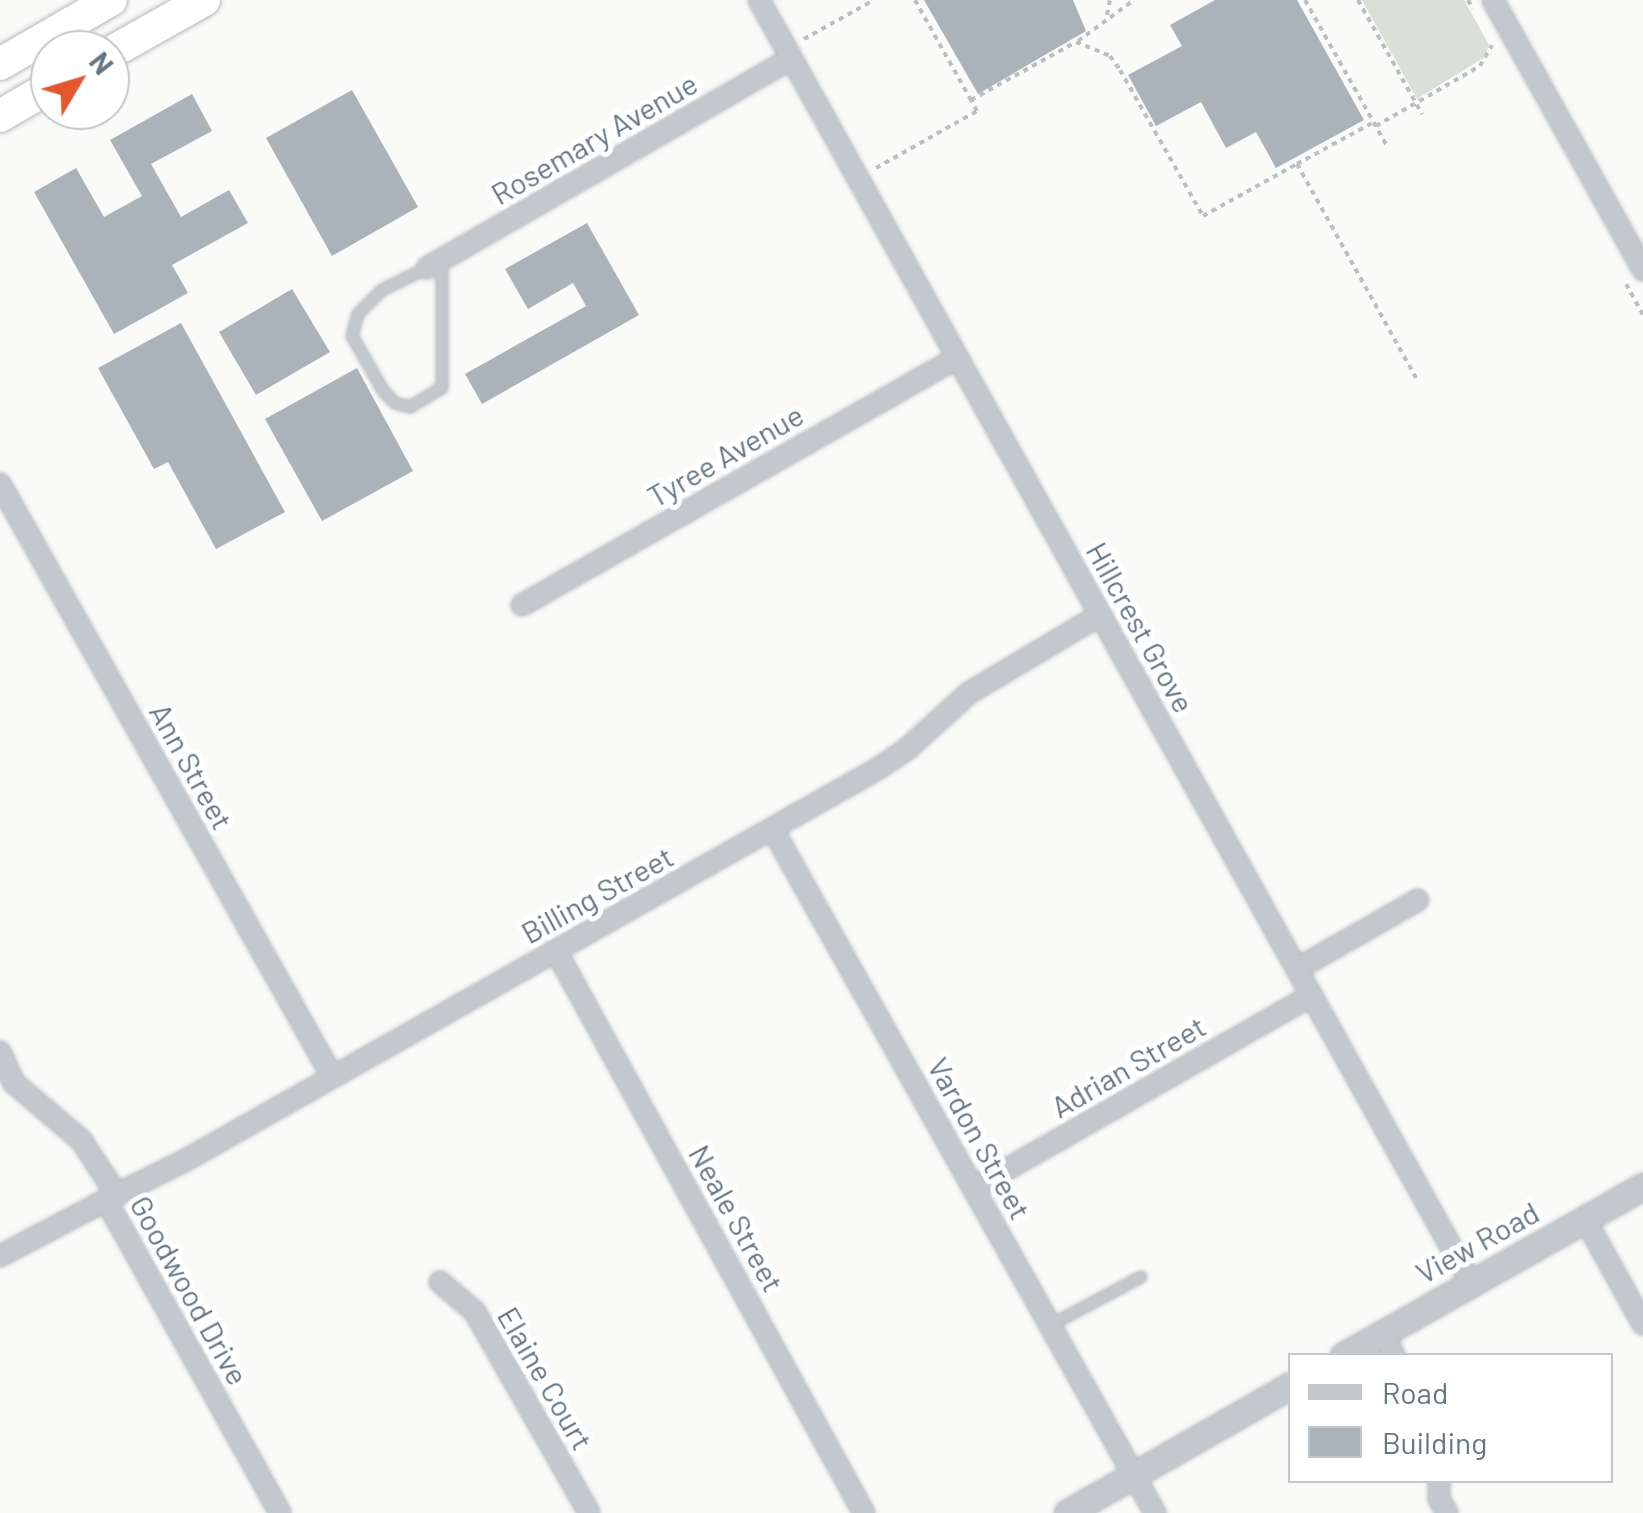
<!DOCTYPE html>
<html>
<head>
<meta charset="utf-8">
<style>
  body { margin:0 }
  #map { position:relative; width:1643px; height:1513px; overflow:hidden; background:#fafaf8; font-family:Barlow,sans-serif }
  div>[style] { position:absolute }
  .green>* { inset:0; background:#dadfd7 }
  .building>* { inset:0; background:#aab3b9 }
  .path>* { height:4px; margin-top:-2px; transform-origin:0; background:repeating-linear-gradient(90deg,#bbbfc2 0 5px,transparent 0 10px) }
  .roads { filter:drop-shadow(0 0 2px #b4b9bd) drop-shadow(0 0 2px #b4b9bd) }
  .service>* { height:10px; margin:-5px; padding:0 5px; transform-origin:5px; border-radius:5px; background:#c3c8cc }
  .minor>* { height:20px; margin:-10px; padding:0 10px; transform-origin:10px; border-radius:10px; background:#c3c8cc }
  .tertiary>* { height:25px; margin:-12.5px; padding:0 12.5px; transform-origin:12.5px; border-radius:12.5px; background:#c3c8cc }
  .trunk>* { height:32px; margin:-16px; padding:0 16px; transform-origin:16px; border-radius:16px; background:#fff }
  span { translate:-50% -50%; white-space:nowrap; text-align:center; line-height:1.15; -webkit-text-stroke:10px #fff; paint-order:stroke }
  .street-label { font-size:30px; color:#657683 }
  .legend { position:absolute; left:1288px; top:1353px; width:325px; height:130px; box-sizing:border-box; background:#fff; border:2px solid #c1c8cd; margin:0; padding:12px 18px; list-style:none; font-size:30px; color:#657683 }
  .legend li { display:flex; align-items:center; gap:20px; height:50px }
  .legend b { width:50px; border:2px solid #c1c8cd }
  .north { position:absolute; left:30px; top:30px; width:100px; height:100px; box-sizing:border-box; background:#fff; border:2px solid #c1c8cd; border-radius:50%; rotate:52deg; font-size:28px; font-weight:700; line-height:40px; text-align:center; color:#657683 }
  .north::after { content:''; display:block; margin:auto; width:35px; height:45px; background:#e4572e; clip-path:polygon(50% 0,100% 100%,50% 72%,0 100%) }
</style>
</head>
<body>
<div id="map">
  <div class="green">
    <i style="clip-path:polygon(1362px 0,1464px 0,1489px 45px,1485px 57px,1417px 99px)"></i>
  </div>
  <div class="building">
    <i style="clip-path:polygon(924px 0,1073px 0,1086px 31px,978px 94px)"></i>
    <i style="clip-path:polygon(1215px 0,1297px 0,1364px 120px,1276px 168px,1256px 132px,1226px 148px,1201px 102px,1156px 126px,1128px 75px,1182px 46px,1170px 25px)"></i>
    <i style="clip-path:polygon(352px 90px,418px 207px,332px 256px,266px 138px)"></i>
    <i style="clip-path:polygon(192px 94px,212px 131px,151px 164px,181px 217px,229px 190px,248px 223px,172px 265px,188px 293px,114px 334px,34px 192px,76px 168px,104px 217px,142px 196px,110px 140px)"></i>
    <i style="clip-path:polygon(587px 223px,639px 315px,482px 404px,465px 374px,586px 306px,573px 283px,528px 309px,505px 269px)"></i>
    <i style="clip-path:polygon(292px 289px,330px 352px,256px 395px,219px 332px)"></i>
    <i style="clip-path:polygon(181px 323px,285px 512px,216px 549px,168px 462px,154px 469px,98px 368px)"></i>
    <i style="clip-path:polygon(357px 368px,413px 471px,322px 521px,265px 419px)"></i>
  </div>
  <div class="path">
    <i style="left:915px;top:0;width:115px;rotate:60.8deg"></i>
    <i style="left:1305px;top:0;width:170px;rotate:60.7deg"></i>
    <i style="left:1358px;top:0;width:131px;rotate:60.7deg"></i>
    <i style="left:1468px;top:0;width:10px;rotate:61deg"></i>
    <i style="left:1107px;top:15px;width:15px;rotate:-79deg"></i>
    <i style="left:804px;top:39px;width:80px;rotate:-29.1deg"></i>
    <i style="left:1078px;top:41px;width:69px;rotate:-36.2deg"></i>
    <i style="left:1376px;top:126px;width:120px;rotate:-30deg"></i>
    <i style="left:1480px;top:66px;width:24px;rotate:-60deg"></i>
    <i style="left:1297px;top:164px;width:85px;rotate:-28.7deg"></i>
    <i style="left:876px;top:168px;width:116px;rotate:-29.4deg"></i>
    <i style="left:977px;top:111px;width:13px;rotate:-119deg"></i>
    <i style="left:971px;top:100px;width:120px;rotate:-28.9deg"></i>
    <i style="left:1076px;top:42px;width:37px;rotate:22deg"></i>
    <i style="left:1110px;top:56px;width:17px;rotate:54deg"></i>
    <i style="left:1120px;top:70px;width:168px;rotate:60.4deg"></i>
    <i style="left:1203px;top:216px;width:107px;rotate:-29deg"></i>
    <i style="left:1297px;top:164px;width:247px;rotate:60.9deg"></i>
    <i style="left:1626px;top:284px;width:35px;rotate:61deg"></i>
  </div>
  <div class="roads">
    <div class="service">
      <i style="left:427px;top:268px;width:50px;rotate:153.9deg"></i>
      <i style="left:382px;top:290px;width:34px;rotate:135deg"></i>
      <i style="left:358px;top:314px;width:23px;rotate:105deg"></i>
      <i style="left:352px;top:336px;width:64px;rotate:60.3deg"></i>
      <i style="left:384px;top:392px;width:16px;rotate:45deg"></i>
      <i style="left:395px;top:403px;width:16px;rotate:15deg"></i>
      <i style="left:410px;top:407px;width:37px;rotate:-31deg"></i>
      <i style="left:442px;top:388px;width:127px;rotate:-90deg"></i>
      <i style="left:1051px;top:1325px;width:102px;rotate:-28.1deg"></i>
    </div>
    <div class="minor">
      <i style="left:759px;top:0;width:1467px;rotate:60.97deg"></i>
      <i style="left:1493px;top:0;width:309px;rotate:60.9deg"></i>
      <i style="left:427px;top:268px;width:420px;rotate:-29.9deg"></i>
      <i style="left:0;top:484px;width:679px;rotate:60.72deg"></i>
      <i style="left:522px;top:605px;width:500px;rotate:-29.59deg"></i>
      <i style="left:773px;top:830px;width:783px;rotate:60.78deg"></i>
      <i style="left:556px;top:951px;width:641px;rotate:61.28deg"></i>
      <i style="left:1297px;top:969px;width:139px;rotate:-29.7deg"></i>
      <i style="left:0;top:1052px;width:34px;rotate:66deg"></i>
      <i style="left:14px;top:1083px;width:88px;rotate:40.4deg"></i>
      <i style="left:81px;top:1140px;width:66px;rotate:56.8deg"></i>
      <i style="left:974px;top:1188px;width:388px;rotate:-29.7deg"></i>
      <i style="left:106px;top:1200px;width:89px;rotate:-26.6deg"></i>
      <i style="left:186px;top:1160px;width:796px;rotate:-29.49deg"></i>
      <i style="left:879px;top:768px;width:32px;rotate:-34deg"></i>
      <i style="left:906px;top:750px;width:85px;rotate:-42.1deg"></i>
      <i style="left:969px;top:693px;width:152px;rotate:-30.8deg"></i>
      <i style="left:1585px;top:1219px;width:120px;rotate:61.1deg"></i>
      <i style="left:0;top:1256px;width:120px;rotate:-27.8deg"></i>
      <i style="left:106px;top:1200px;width:358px;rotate:60.9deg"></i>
      <i style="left:440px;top:1282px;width:46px;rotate:40.6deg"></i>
      <i style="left:475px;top:1312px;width:231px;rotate:60.4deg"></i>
      <i style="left:1383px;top:1332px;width:26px;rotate:65deg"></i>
      <i style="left:1439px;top:1480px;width:19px;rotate:90deg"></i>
      <i style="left:1439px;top:1499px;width:16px;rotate:60deg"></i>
    </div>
    <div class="tertiary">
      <i style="left:1343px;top:1356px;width:345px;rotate:-29.5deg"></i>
      <i style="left:1067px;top:1513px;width:257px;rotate:-29.7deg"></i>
    </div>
    <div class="trunk">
      <i style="left:110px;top:53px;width:108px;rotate:-29.4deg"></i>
      <i style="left:0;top:64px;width:128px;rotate:-30deg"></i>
      <i style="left:0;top:116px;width:58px;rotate:-30.1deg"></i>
    </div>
  </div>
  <div class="street-label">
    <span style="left:594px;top:138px;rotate:-30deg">Rosemary Avenue</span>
    <span style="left:725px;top:455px;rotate:-30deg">Tyree Avenue</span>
    <span style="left:1141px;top:627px;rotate:61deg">Hillcrest Grove</span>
    <span style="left:192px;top:766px;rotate:61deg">Ann Street</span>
    <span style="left:597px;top:894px;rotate:-29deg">Billing Street</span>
    <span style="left:1128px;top:1066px;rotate:-30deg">Adrian Street</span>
    <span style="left:980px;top:1138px;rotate:61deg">Vardon Street</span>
    <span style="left:737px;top:1218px;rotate:61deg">Neale Street</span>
    <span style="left:1477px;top:1242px;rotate:-29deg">View Road</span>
    <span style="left:190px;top:1290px;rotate:61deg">Goodwood Drive</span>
    <span style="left:546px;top:1378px;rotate:60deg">Elaine Court</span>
  </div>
  <ul class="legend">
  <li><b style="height:12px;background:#c3c8cc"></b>Road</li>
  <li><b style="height:28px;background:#aab3b9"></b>Building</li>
  </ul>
  <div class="north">N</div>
</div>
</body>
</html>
